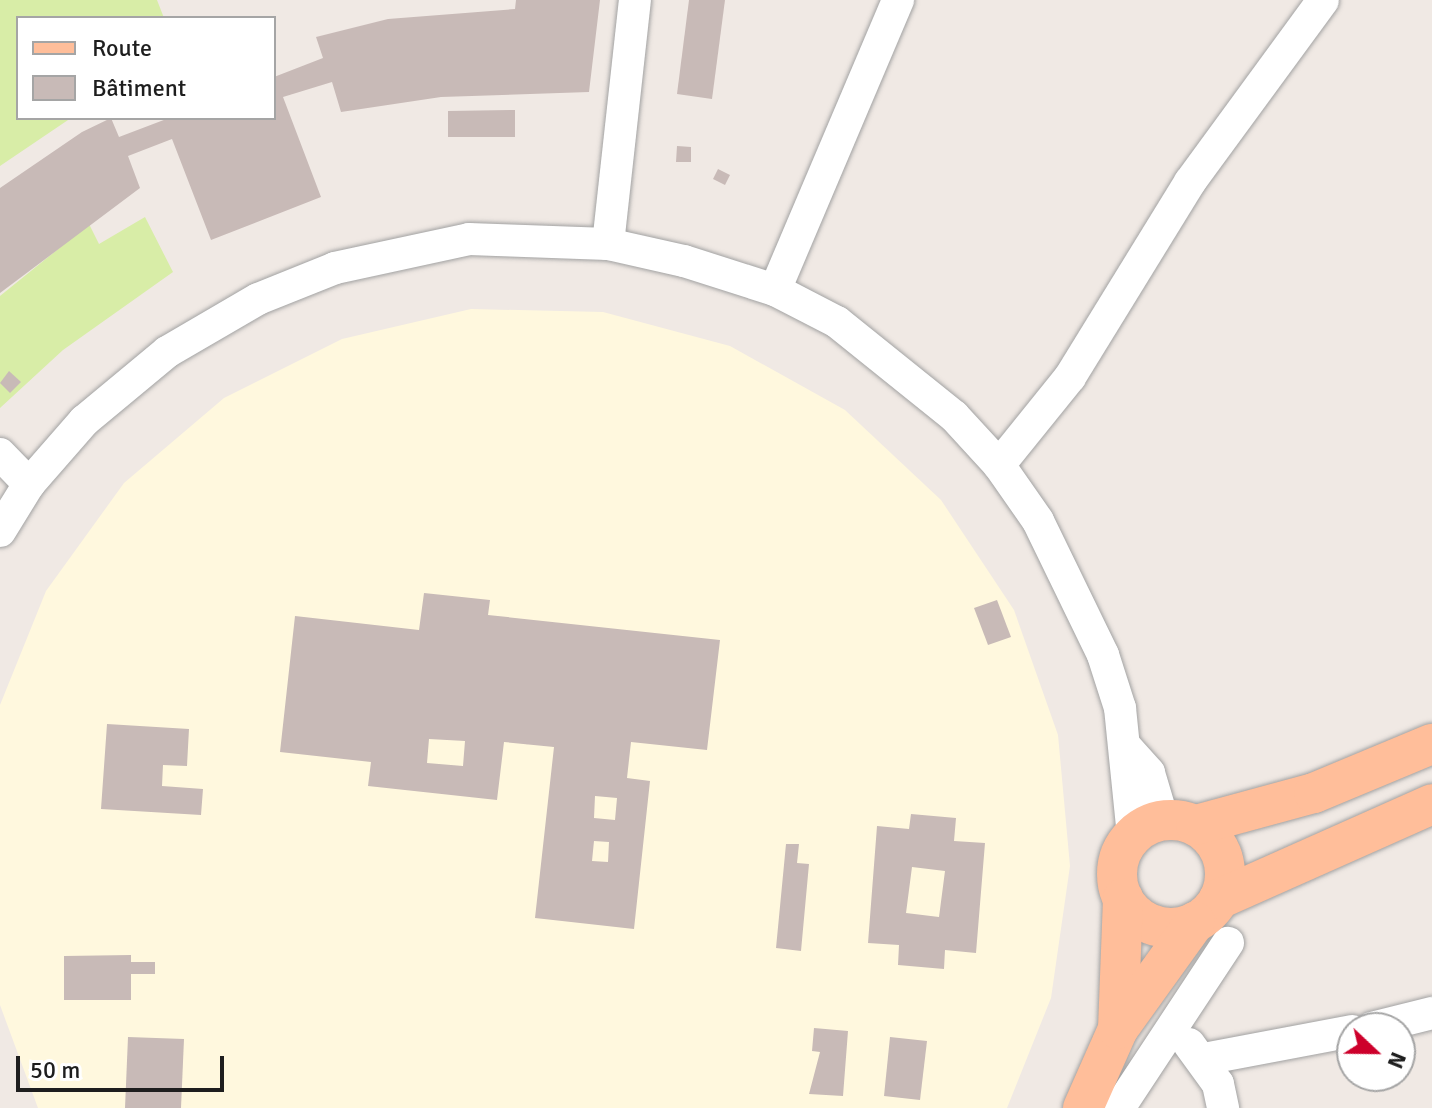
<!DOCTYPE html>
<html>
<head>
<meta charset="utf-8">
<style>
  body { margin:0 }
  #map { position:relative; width:1432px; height:1108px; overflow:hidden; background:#f0e9e4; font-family:Signika,sans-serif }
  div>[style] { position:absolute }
  .education>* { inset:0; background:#fff8de }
  .grass>* { inset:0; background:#d8eda7 }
  .building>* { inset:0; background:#c8bab7 }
  .roads { filter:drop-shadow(0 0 2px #a2a2a2) drop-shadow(0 0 2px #a2a2a2) }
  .minor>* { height:32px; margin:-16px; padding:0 16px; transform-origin:16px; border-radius:16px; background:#fff }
  .major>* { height:40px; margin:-20px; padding:0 20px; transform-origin:20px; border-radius:20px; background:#ffbe9a }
  .major>.ring { margin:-20px; padding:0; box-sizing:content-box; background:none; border:40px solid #ffbe9a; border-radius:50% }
  span { translate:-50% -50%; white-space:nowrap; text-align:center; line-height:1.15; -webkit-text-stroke:8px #fff; paint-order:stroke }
  .legend { position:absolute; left:16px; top:16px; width:260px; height:104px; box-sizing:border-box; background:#fff; border:2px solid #a5a5a5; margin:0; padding:10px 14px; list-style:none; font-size:24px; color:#1e1e1e }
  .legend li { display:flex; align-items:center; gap:16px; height:40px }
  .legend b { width:40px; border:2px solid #a5a5a5 }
  .north { position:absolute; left:1336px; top:1012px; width:80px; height:80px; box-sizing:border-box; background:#fff; border:2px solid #a5a5a5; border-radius:50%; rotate:112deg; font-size:22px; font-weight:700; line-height:32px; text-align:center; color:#1e1e1e }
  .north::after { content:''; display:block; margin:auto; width:28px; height:36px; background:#cd002b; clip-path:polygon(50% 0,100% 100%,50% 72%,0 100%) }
  .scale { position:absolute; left:16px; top:1056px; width:208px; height:36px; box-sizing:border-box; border:4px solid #1e1e1e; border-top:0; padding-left:10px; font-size:24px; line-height:28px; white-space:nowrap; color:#1e1e1e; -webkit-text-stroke:6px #fff; paint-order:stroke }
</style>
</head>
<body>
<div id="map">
  <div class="education">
    <i style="clip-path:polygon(471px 309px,603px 312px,730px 346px,845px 410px,941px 500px,1014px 610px,1058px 735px,1070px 866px,1051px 998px,1007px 1108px,38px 1108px,0 1005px,0 705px,46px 591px,124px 483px,224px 398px,342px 339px)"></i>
  </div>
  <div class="grass">
    <i style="clip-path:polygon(0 0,157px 0,164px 18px,18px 18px,18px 118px,71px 118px,0 166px)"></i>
    <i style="clip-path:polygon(145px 217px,173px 272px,63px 350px,0 408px,0 296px,89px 224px,99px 244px)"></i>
  </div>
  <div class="building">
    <i style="clip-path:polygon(516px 0,600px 0,589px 92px,441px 97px,341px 112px,332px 82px,283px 97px,321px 197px,211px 240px,172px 139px,128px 156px,140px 188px,0 293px,0 188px,82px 132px,111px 118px,119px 137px,169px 118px,274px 118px,274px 77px,323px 58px,316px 37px,388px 19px,515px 9px)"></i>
    <i style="clip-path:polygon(689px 0,725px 0,712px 99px,677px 94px)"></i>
    <i style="clip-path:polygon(515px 110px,515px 137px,448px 137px,448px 111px)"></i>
    <i style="clip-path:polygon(677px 146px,691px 147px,691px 162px,676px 162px)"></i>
    <i style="clip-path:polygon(718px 169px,730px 175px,725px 185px,713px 179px)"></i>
    <i style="clip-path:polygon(9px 371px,21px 382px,10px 393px,0 383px)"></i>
    <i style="clip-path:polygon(evenodd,424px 593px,490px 600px,488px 615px,720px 640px,707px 750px,631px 742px,627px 778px,650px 781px,634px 929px,535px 918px,554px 747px,504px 742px,497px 800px,368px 786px,371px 762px,280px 752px,295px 616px,419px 630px,424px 593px,429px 739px,465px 741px,463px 766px,427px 763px,429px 739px,424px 593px,595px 796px,617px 798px,615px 820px,594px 818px,595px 796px,424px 593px,594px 841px,609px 842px,608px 862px,592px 861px,594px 841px)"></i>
    <i style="clip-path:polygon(997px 600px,1011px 637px,988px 645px,974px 608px)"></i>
    <i style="clip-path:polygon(107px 724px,189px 729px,187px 766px,163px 765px,162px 786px,203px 789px,201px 815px,101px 809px)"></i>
    <i style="clip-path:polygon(evenodd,911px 814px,956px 818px,954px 841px,985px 843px,976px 953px,945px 950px,944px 969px,898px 965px,899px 945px,868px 943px,877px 826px,909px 829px,911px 814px,912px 867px,945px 871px,939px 917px,906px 913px,912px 867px)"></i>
    <i style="clip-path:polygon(786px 844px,799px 844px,797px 863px,809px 864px,801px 951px,776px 948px)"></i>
    <i style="clip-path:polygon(131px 955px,131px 962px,155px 962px,155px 974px,131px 974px,131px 1000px,64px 1000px,64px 956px)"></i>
    <i style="clip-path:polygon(814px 1028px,848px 1031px,843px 1096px,809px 1094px,820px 1052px,812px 1051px)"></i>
    <i style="clip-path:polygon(128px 1037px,184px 1039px,181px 1108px,125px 1108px)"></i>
    <i style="clip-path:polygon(890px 1037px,927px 1041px,920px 1100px,884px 1096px)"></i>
  </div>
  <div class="roads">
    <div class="minor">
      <i style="left:608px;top:244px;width:245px;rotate:-83.7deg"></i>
      <i style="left:775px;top:290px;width:315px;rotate:-67deg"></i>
      <i style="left:0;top:454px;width:42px;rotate:46deg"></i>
      <i style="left:999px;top:465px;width:113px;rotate:-51.1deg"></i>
      <i style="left:1070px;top:377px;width:229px;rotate:-58.4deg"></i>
      <i style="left:1190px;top:182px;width:225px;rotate:-53.8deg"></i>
      <i style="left:0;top:531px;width:55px;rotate:-58.3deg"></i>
      <i style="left:29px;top:484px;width:84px;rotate:-48.9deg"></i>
      <i style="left:84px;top:421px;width:108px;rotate:-39.7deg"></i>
      <i style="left:167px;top:352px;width:105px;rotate:-30.2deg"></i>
      <i style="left:258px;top:299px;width:83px;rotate:-21.9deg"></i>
      <i style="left:335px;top:268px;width:137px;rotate:-12.2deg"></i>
      <i style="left:469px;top:239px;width:139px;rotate:2.1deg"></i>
      <i style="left:608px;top:244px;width:78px;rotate:12.6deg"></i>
      <i style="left:684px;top:261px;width:96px;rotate:17.7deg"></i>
      <i style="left:775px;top:290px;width:70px;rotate:27.3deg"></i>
      <i style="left:837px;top:322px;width:150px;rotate:38.8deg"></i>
      <i style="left:954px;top:416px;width:67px;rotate:47.4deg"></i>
      <i style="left:999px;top:465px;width:68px;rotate:55.1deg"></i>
      <i style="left:1038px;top:521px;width:149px;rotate:64.1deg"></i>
      <i style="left:1103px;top:655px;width:56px;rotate:72.2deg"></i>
      <i style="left:1120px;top:708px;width:128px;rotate:84.2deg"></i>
      <i style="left:1125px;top:746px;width:36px;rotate:48deg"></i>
      <i style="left:1149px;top:773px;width:49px;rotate:73.4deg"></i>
      <i style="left:1372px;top:1028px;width:62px;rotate:-14deg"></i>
      <i style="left:1189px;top:1044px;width:49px;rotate:54.1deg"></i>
      <i style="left:1218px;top:1084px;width:25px;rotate:78deg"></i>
      <i style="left:1204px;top:1059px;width:151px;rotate:-10.7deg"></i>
      <i style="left:1119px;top:1108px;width:198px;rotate:-56.6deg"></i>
    </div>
    <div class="major">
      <i class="ring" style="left:1117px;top:820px;width:68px;height:68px"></i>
      <i style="left:1196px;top:825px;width:122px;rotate:-15.2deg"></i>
      <i style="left:1314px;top:793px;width:128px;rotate:-22.6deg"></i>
      <i style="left:1219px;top:899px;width:233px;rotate:-24deg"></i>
      <i style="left:1118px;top:1029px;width:131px;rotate:-87.8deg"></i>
      <i style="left:1083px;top:1108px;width:86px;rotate:-66.1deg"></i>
      <i style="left:1118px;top:1029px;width:132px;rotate:-54.3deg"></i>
    </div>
  </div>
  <ul class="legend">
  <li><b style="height:10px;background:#ffbe9a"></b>Route</li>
  <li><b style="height:22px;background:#c8bab7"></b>Bâtiment</li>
  </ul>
  <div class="north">N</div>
  <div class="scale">50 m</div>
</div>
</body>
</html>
